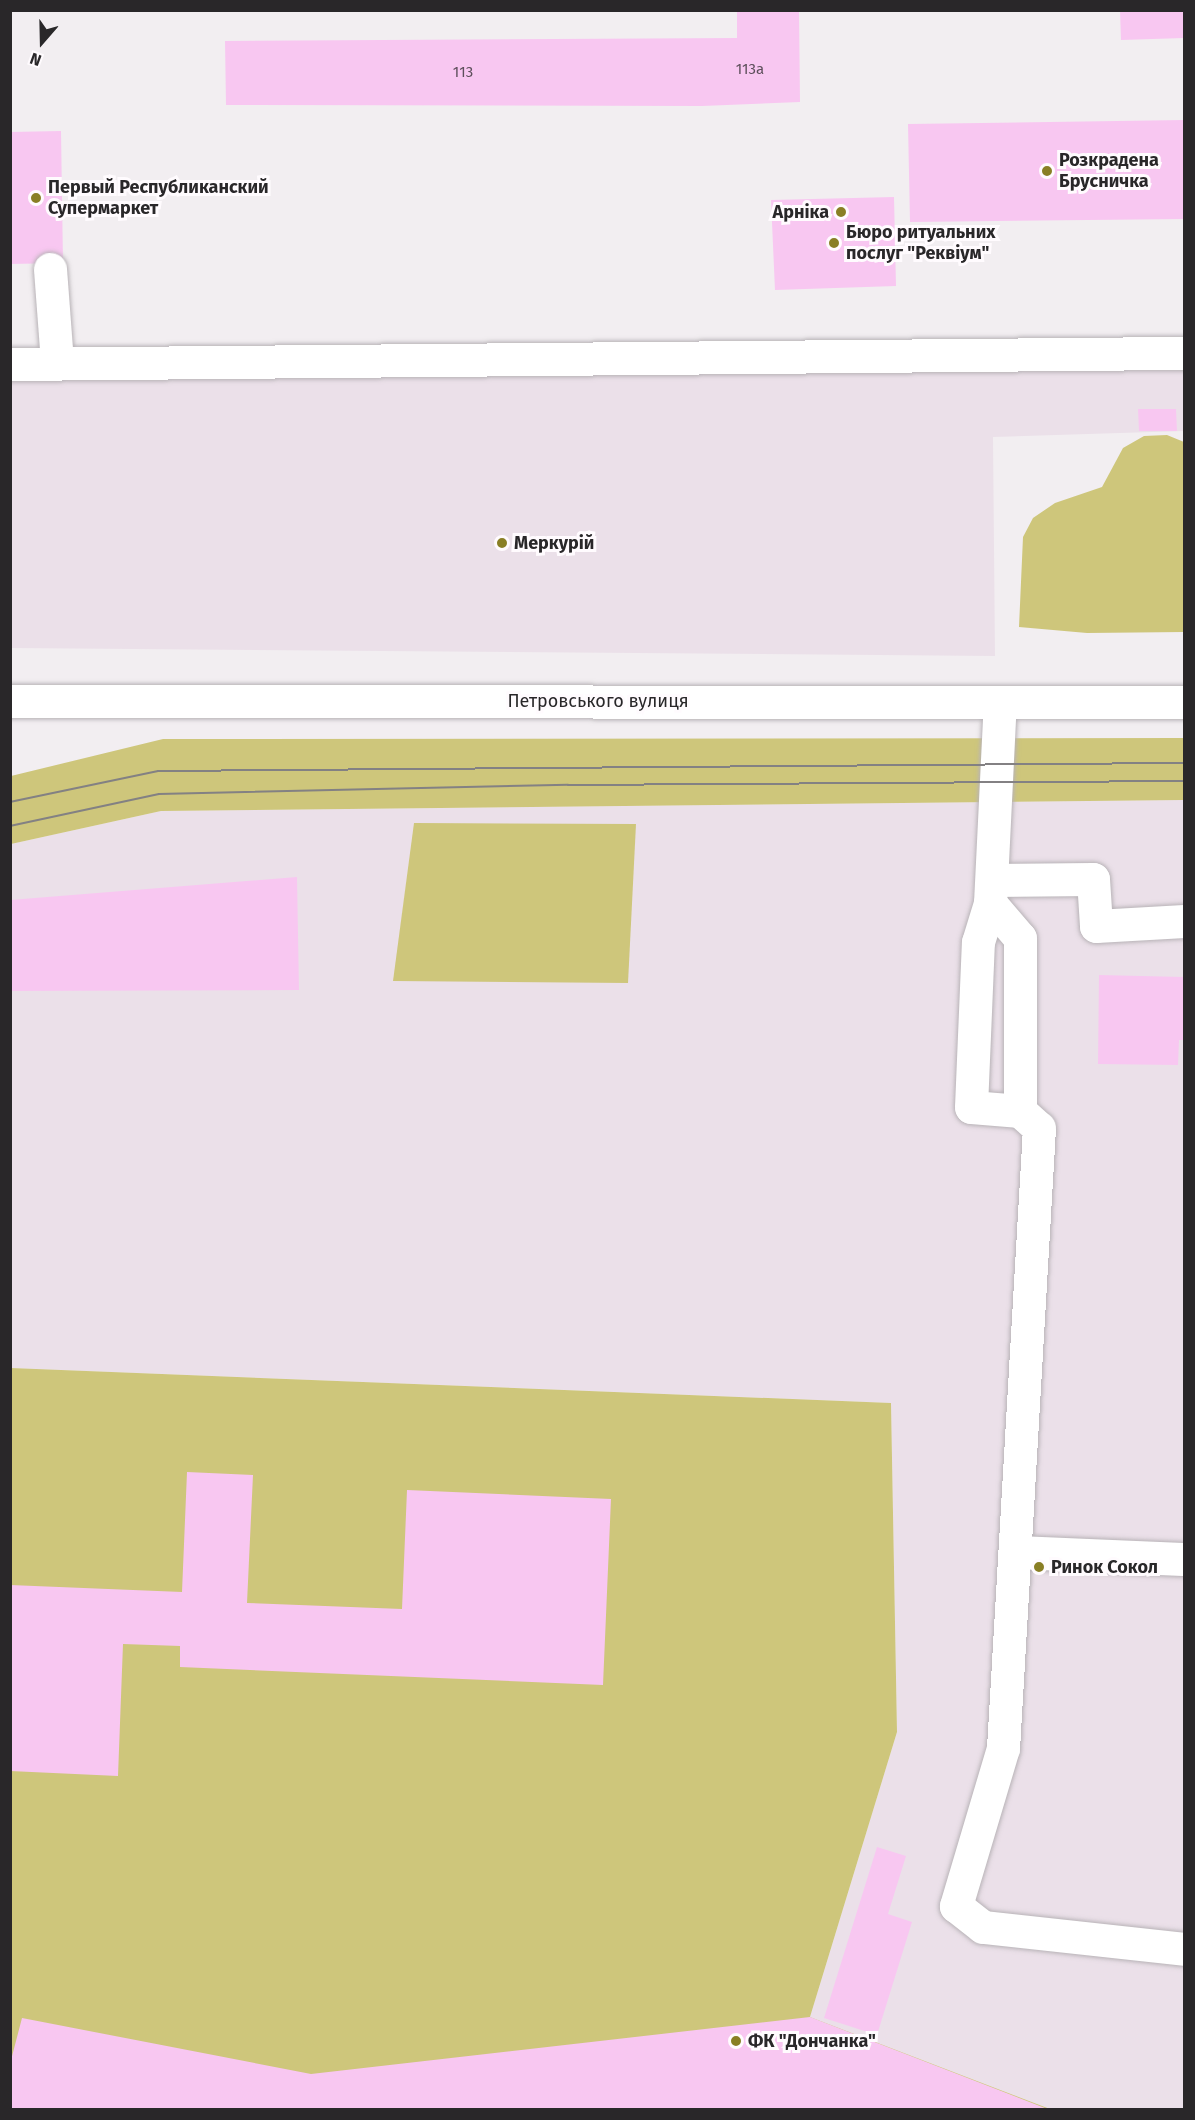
<!DOCTYPE html>
<html>
<head>
<meta charset="utf-8">
<style>
  body { margin:0 }
  #map { position:relative; width:1195px; height:2120px; overflow:hidden; background:#f2eef1; font-family:"Fira Sans",sans-serif }
  div>[style] { position:absolute }
  .built>* { inset:0; background:#ebe0e9 }
  .green>* { inset:0; background:#cec67b }
  .building>* { inset:0; background:#f8c7f1 }
  .roads { filter:drop-shadow(0 0 2px #b8b3b7) drop-shadow(0 0 2px #b8b3b7) }
  .minor>* { height:33px; margin:-16.5px; padding:0 16.5px; transform-origin:16.5px; border-radius:16.5px; background:#fff }
  .major>* { height:33px; margin:-16.5px; padding:0 16.5px; transform-origin:16.5px; border-radius:16.5px; background:#fff }
  .tram>* { height:1.5px; margin:-0.75px; padding:0 0.75px; transform-origin:0.75px; border-radius:0.75px; background:#838183 }
  .dots>* { width:16px; height:16px; translate:-50% -50%; box-sizing:border-box; border:3px solid #fffbfe; border-radius:50% }
  span { translate:-50% -50%; white-space:nowrap; text-align:center; line-height:1.15; -webkit-text-stroke:6px #fffbfe; paint-order:stroke }
  .number-label { font-size:15px; color:#5d4f5b }
  .number-label span { -webkit-text-stroke-width:0 }
  .poi-label { font-size:18px; color:#292729; font-weight:700 }
  .left { translate:0 -50%; text-align:left }
  .right { translate:-100% -50%; text-align:right }
  .street-label { font-size:18px; color:#292729 }
  .frame { position:absolute; inset:0; border:12px solid #292729; pointer-events:none }
  .north { position:absolute; left:12px; top:12px; width:60px; height:60px; -webkit-text-stroke:4px #fffbfe; paint-order:stroke; rotate:200deg; font-size:16px; font-weight:700; line-height:24px; text-align:center; color:#292729 }
  .north::after { content:''; display:block; margin:auto; width:21px; height:27px; background:#292729; clip-path:polygon(50% 0,100% 100%,50% 72%,0 100%) }
</style>
</head>
<body>
<div id="map">
  <div class="built">
    <i style="clip-path:polygon(1184px 353px,1184px 431px,993px 437px,995px 656px,11px 648px,10px 364px)"></i>
    <i style="clip-path:polygon(1184px 800px,1184px 2109px,1050px 2109px,810px 2017px,897px 1732px,891px 1403px,11px 1368px,11px 844px,161px 811px)"></i>
  </div>
  <div class="green">
    <i style="clip-path:polygon(1167px 435px,1184px 442px,1184px 632px,1087px 633px,1019px 627px,1023px 537px,1033px 518px,1055px 503px,1102px 487px,1123px 448px,1144px 436px)"></i>
    <i style="clip-path:polygon(1184px 738px,1184px 800px,161px 811px,11px 844px,11px 776px,163px 739px)"></i>
    <i style="clip-path:polygon(414px 823px,636px 824px,628px 983px,393px 981px)"></i>
    <i style="clip-path:polygon(11px 1368px,891px 1403px,897px 1732px,810px 2017px,1050px 2109px,11px 2110px)"></i>
  </div>
  <div class="building">
    <i style="clip-path:polygon(737px 10px,799px 10px,800px 102px,702px 106px,226px 105px,225px 41px,737px 38px)"></i>
    <i style="clip-path:polygon(1120px 10px,1184px 10px,1184px 38px,1121px 40px)"></i>
    <i style="clip-path:polygon(1184px 120px,1184px 219px,910px 222px,908px 124px)"></i>
    <i style="clip-path:polygon(61px 131px,63px 263px,10px 264px,10px 132px)"></i>
    <i style="clip-path:polygon(894px 197px,896px 286px,775px 290px,771px 200px)"></i>
    <i style="clip-path:polygon(1138px 409px,1176px 409px,1177px 431px,1139px 431px)"></i>
    <i style="clip-path:polygon(297px 877px,299px 990px,10px 991px,10px 900px)"></i>
    <i style="clip-path:polygon(1099px 975px,1184px 977px,1184px 1040px,1179px 1040px,1178px 1065px,1098px 1064px)"></i>
    <i style="clip-path:polygon(187px 1472px,253px 1475px,247px 1603px,402px 1609px,407px 1490px,611px 1499px,603px 1685px,180px 1667px,180px 1646px,123px 1644px,118px 1776px,10px 1771px,10px 1585px,182px 1592px)"></i>
    <i style="clip-path:polygon(877px 1847px,906px 1856px,888px 1914px,912px 1922px,877px 2035px,824px 2018px)"></i>
    <i style="clip-path:polygon(810px 2017px,1050px 2110px,10px 2110px,10px 2064px,22px 2018px,311px 2074px)"></i>
  </div>
  <div class="roads">
    <div class="minor">
      <i style="left:50px;top:269px;width:94px;rotate:85.7deg"></i>
      <i style="left:10px;top:364px;width:1174px;rotate:-0.54deg"></i>
      <i style="left:992px;top:880px;width:101px;rotate:-0.6deg"></i>
      <i style="left:1093px;top:879px;width:47px;rotate:86.3deg"></i>
      <i style="left:1096px;top:926px;width:88px;rotate:-3.3deg"></i>
      <i style="left:990px;top:903px;width:46px;rotate:49.4deg"></i>
      <i style="left:1020px;top:938px;width:173px;rotate:90deg"></i>
      <i style="left:1020px;top:1111px;width:49px;rotate:-175.3deg"></i>
      <i style="left:971px;top:1107px;width:165px;rotate:-87.6deg"></i>
      <i style="left:978px;top:942px;width:41px;rotate:-72.9deg"></i>
      <i style="left:990px;top:903px;width:201px;rotate:-87.2deg"></i>
      <i style="left:1020px;top:1111px;width:25px;rotate:42deg"></i>
      <i style="left:1039px;top:1128px;width:621px;rotate:93.32deg"></i>
      <i style="left:1003px;top:1748px;width:165px;rotate:106.6deg"></i>
      <i style="left:956px;top:1906px;width:34px;rotate:38deg"></i>
      <i style="left:983px;top:1927px;width:202px;rotate:6.2deg"></i>
      <i style="left:1016px;top:1552px;width:168px;rotate:2.4deg"></i>
    </div>
    <div class="major">
      <i style="left:10px;top:701px;width:1174px;rotate:0.05deg"></i>
    </div>
  </div>
  <div class="tram">
    <i style="left:10px;top:802px;width:151px;rotate:-11.8deg"></i>
    <i style="left:158px;top:771px;width:1026px;rotate:-0.45deg"></i>
    <i style="left:10px;top:826px;width:152px;rotate:-12.1deg"></i>
    <i style="left:159px;top:794px;width:409px;rotate:-1.3deg"></i>
    <i style="left:568px;top:785px;width:616px;rotate:-0.37deg"></i>
  </div>
  <div class="dots">
    <i style="left:1047px;top:171px;background:#897f25"></i>
    <i style="left:36px;top:198px;background:#897f25"></i>
    <i style="left:841px;top:212px;background:#897f25"></i>
    <i style="left:834px;top:243px;background:#897f25"></i>
    <i style="left:502px;top:543px;background:#897f25"></i>
    <i style="left:1039px;top:1567px;background:#897f25"></i>
    <i style="left:736px;top:2041px;background:#897f25"></i>
  </div>
  <div class="number-label">
    <span style="left:750px;top:70px">113а</span>
    <span style="left:463px;top:73px">113</span>
  </div>
  <div class="poi-label">
    <span class="left" style="left:1059px;top:171px">Розкрадена<br>Брусничка</span>
    <span class="left" style="left:48px;top:198px">Первый Республиканский<br>Супермаркет</span>
    <span class="right" style="left:829px;top:212px">Арніка</span>
    <span class="left" style="left:846px;top:243px">Бюро ритуальних<br>послуг "Реквіум"</span>
    <span class="left" style="left:514px;top:543px">Меркурій</span>
    <span class="left" style="left:1051px;top:1567px">Ринок Сокол</span>
    <span class="left" style="left:748px;top:2041px">ФК "Дончанка"</span>
  </div>
  <div class="street-label">
    <span style="left:598px;top:701px">Петровського вулиця</span>
  </div>
  <div class="frame"></div>
  <div class="north">N</div>
</div>
</body>
</html>
